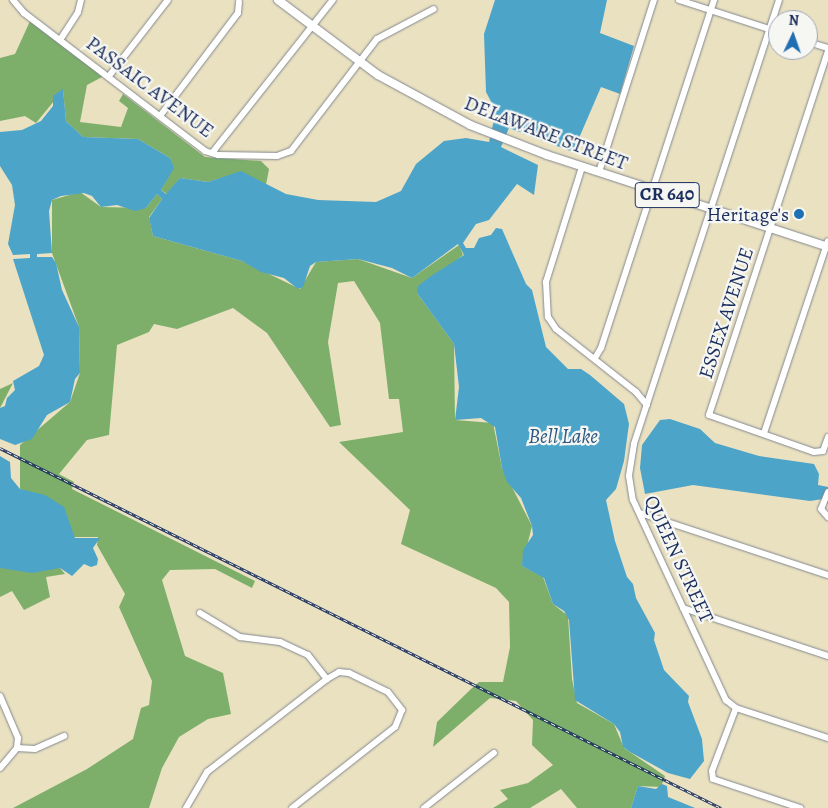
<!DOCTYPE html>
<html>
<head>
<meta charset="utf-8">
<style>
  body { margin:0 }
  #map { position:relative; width:828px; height:808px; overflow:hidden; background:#eae1c1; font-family:Alegreya,serif }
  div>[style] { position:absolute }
  .forest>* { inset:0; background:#7daf6a }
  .water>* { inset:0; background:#4ca4c9 }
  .roads { filter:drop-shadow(0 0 1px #828890) drop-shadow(0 0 1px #828890) }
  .minor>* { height:6px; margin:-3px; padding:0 3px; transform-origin:3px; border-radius:3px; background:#fff }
  .major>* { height:8px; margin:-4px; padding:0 4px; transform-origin:4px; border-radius:4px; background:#fff }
  .rail>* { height:3px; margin-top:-1.5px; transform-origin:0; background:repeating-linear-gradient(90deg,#f6f6f2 0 4px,#1b2f5e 0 8px); box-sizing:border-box; border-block:1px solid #1b2f5e }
  .dots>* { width:14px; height:14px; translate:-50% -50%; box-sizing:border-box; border:2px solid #f6f6f2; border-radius:50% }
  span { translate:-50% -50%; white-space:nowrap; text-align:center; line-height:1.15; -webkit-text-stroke:4.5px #f6f6f2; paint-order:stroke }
  .shield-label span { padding:1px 4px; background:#f6f6f2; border:1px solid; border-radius:4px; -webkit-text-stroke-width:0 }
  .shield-label { font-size:19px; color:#1b2f5e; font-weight:700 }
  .street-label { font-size:20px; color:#1b2f5e }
  .poi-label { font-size:20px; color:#1b2f5e }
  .right { translate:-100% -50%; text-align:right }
  .water-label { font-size:21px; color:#2c5883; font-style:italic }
  .north { position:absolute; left:768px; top:10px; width:50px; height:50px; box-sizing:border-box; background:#f6f6f2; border:1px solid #9ea6b7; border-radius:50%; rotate:3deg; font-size:14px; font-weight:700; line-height:20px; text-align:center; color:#1b2f5e }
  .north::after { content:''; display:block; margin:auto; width:18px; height:22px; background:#1f6fb2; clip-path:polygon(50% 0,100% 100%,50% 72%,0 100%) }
</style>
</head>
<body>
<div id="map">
  <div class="forest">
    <i style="clip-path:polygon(31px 19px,104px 76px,87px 85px,80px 122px,121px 127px,128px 108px,119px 101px,123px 94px,205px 157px,261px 161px,269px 169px,266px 185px,241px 172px,208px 182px,180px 178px,167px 194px,161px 190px,173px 168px,170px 158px,138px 139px,83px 137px,66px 121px,63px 90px,36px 123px,25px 116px,0 121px,0 58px,15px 54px)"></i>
    <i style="clip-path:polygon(80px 192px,101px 207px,146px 208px,157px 194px,162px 199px,149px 217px,153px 236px,242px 261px,300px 289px,316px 262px,358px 259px,412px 278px,459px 245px,463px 255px,417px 293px,454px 344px,455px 420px,493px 423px,502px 468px,532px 526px,522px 566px,543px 577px,553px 604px,568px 616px,572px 679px,577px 703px,614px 724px,624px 748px,665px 776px,661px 787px,638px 786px,631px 808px,577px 808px,561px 789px,530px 808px,493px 808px,508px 799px,500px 790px,528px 783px,553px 765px,532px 745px,533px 720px,516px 701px,490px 698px,433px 747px,437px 722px,471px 689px,479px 682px,503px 682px,510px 647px,509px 602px,496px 588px,401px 544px,410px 510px,339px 442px,403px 432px,399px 399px,389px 399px,380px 323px,354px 281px,338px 283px,328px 342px,341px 425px,330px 427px,267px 333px,233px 308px,177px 329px,154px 324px,149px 332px,117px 345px,109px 435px,87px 440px,59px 474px,74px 482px,72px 489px,255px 581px,252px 588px,215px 569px,170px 570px,162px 580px,185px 656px,223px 673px,231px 714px,208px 719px,179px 737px,162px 768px,149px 808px,13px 808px,87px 769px,133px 739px,141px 708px,149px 705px,152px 681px,119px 607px,125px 594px,97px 545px,98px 537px,74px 537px,63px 507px,20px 489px,20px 445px,70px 402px,80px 373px,79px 327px,52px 253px,52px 200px)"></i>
    <i style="clip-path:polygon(13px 383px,0 408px,0 389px)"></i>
    <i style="clip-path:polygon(0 568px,60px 568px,65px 574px,46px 577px,50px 597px,24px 610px,12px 591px,0 597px)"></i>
  </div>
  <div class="water">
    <i style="clip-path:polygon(495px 0,607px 0,600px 33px,634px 46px,620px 94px,601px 87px,573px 152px,509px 128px,501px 147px,538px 165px,534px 195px,517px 184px,489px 220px,476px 224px,463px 243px,466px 248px,474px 248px,479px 238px,491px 235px,496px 228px,502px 229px,526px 284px,532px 290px,546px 347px,568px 369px,581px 369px,590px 375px,624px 404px,629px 424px,624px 461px,616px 489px,606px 500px,615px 541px,627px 577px,633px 584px,636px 598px,655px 633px,654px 640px,664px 670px,689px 696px,688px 702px,702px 739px,704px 761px,690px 779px,668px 773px,630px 752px,623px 747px,620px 732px,614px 724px,575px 700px,569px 620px,564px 611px,553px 604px,544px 578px,522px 566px,523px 550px,533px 535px,532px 526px,521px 498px,507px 482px,502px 468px,495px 427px,481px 418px,455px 420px,459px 387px,454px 344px,417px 293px,418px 286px,431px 276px,464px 255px,458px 244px,412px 278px,392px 268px,358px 259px,316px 262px,310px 266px,303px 287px,298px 289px,284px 278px,261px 272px,242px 261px,153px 236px,149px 218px,162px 199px,157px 194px,146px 208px,135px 211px,117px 205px,101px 207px,92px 196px,84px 193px,61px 196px,52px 200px,49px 211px,52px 253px,37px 254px,37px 257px,52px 257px,56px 263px,62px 290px,79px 327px,80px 373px,75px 379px,70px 402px,47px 415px,32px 439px,15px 445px,0 439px,0 408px,5px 406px,7px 398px,15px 390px,13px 381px,39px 366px,44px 355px,13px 259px,30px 258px,30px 254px,13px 255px,8px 244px,15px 205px,12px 185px,0 166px,0 132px,22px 130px,41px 121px,53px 106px,53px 96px,63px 89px,66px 121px,83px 137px,138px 139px,170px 158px,174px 168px,161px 190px,166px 194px,180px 178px,208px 182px,241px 171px,286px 194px,318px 200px,376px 202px,401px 191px,416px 164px,444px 141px,466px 138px,489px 142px,496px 111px,486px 92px,484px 34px)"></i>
    <i style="clip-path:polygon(670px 419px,700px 429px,715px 443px,759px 456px,814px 464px,819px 474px,818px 485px,828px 487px,828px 504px,823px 499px,810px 501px,693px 485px,645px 494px,640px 468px,642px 445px,660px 420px)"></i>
    <i style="clip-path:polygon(0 456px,10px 462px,11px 478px,20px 489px,45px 495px,64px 507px,75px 538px,100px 538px,93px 548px,98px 559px,97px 565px,91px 567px,84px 564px,72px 576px,60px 568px,32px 573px,0 568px)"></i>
    <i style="clip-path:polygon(662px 784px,667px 786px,668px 797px,695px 808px,631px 808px,638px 786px,656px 789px)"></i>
  </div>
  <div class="roads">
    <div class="minor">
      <i style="left:13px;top:0;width:17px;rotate:50deg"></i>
      <i style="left:24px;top:13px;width:228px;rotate:37.3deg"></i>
      <i style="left:205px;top:151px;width:14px;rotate:17deg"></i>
      <i style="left:218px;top:155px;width:59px;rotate:1deg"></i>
      <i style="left:277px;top:156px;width:15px;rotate:-20deg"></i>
      <i style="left:291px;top:151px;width:141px;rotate:-52.5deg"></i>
      <i style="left:377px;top:39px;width:64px;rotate:-27.8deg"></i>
      <i style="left:679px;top:0;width:104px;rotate:17.9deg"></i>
      <i style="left:779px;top:0;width:467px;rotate:108.1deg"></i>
      <i style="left:634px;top:444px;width:32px;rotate:99deg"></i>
      <i style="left:629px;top:476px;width:24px;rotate:81deg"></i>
      <i style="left:633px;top:500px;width:221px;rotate:65.1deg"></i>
      <i style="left:726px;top:700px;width:13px;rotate:39deg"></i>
      <i style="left:736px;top:708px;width:97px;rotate:18.1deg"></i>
      <i style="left:60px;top:40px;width:33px;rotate:-57deg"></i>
      <i style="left:78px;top:12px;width:12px;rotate:-76deg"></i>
      <i style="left:808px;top:42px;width:21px;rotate:17deg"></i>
      <i style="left:828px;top:51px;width:383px;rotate:108.1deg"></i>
      <i style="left:709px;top:415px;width:111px;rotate:19.4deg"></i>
      <i style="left:814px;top:452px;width:9px;rotate:-6deg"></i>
      <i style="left:823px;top:451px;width:15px;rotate:-70deg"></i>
      <i style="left:109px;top:76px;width:96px;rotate:-52.2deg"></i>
      <i style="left:160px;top:116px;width:129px;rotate:-52.9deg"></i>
      <i style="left:238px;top:13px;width:11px;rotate:-85deg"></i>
      <i style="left:212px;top:153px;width:195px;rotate:-51.7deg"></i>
      <i style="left:582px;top:167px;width:121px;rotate:107.4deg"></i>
      <i style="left:546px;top:282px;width:35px;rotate:87deg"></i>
      <i style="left:548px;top:317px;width:14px;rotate:56deg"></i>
      <i style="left:556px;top:329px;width:102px;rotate:38.2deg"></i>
      <i style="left:636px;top:392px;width:17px;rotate:50deg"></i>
      <i style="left:599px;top:172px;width:181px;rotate:-72.3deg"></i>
      <i style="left:595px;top:358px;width:12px;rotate:-59deg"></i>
      <i style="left:601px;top:348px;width:366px;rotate:-72deg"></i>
      <i style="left:764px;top:433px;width:202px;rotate:-71.6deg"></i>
      <i style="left:828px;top:492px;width:18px;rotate:112deg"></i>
      <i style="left:821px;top:509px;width:11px;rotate:49deg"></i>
      <i style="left:640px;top:513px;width:198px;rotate:18.3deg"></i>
      <i style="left:683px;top:608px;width:153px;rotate:18.3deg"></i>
      <i style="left:200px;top:613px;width:47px;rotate:31deg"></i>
      <i style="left:240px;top:637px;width:40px;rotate:7.1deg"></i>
      <i style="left:280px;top:642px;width:31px;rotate:25deg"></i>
      <i style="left:308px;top:655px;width:31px;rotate:52deg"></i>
      <i style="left:0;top:696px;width:46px;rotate:66.8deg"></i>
      <i style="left:18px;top:738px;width:10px;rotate:96deg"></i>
      <i style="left:17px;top:748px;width:26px;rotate:130deg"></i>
      <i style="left:736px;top:708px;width:67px;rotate:110.9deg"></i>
      <i style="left:712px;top:771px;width:8px;rotate:83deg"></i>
      <i style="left:713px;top:779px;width:92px;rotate:18.4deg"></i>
      <i style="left:17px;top:748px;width:18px;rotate:3deg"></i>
      <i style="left:35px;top:749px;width:32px;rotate:-24deg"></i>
      <i style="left:186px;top:808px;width:42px;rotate:-59.7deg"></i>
      <i style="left:207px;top:772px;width:152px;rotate:-37.8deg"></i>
      <i style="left:327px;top:679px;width:14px;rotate:-30deg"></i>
      <i style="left:339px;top:672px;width:10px;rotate:6deg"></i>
      <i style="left:349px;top:673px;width:43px;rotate:26deg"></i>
      <i style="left:388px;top:692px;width:23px;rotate:52deg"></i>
      <i style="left:402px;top:710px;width:18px;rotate:112deg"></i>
      <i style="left:395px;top:727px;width:131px;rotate:141.8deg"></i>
      <i style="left:424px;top:808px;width:89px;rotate:-38.2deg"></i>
    </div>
    <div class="major">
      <i style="left:278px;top:0;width:125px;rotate:36.9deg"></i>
      <i style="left:378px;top:75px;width:105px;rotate:28.5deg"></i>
      <i style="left:470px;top:125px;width:83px;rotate:21.3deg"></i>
      <i style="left:547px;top:155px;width:296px;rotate:18.1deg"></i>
    </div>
  </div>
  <div class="rail">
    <i style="left:0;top:448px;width:806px;rotate:26.53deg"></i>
  </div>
  <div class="dots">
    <i style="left:799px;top:214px;background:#1f6fb2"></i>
  </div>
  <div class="shield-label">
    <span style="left:667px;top:195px">CR 640</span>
  </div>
  <div class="street-label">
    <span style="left:150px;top:87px;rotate:37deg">PASSAIC AVENUE</span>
    <span style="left:546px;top:133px;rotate:21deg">DELAWARE STREET</span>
    <span style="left:726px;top:313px;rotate:-72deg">ESSEX AVENUE</span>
    <span style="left:679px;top:559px;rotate:65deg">QUEEN STREET</span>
  </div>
  <div class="poi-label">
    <span class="right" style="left:789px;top:214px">Heritage's</span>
  </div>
  <div class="water-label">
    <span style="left:563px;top:436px">Bell Lake</span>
  </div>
  <div class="north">N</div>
</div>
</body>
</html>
